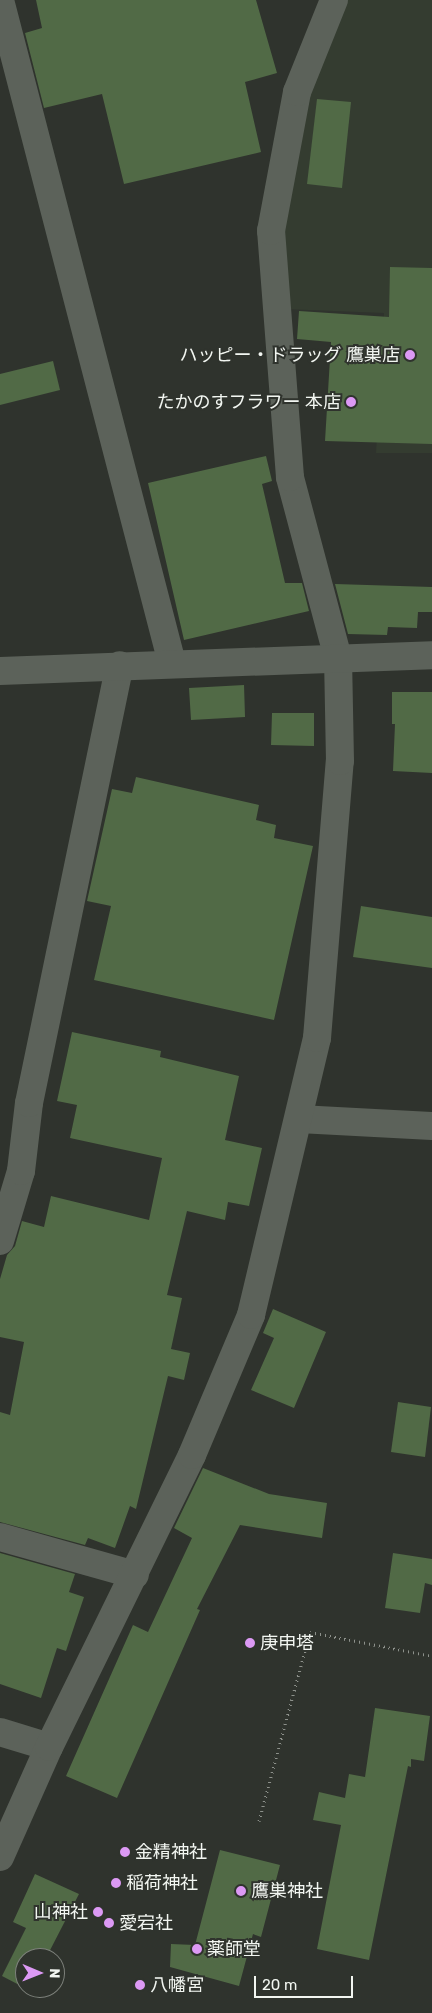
<!DOCTYPE html>
<html>
<head>
<meta charset="utf-8">
<style>
  body { margin:0 }
  #map { position:relative; width:432px; height:2013px; overflow:hidden; background:#2f332d; font-family:Rubik,"Noto Sans JP",sans-serif }
  div>[style] { position:absolute }
  .built>* { inset:0; background:#343c30 }
  .building>* { inset:0; background:#516a46 }
  .path>* { height:3px; margin-top:-1.5px; transform-origin:0; background:repeating-linear-gradient(90deg,#8d918b 0 1px,transparent 0 5px) }
  .minor>* { height:28px; margin:-14px; padding:0 14px; transform-origin:14px; border-radius:14px; background:#5c625a }
  .tertiary>* { height:28px; margin:-14px; padding:0 14px; transform-origin:14px; border-radius:14px; background:#5c625a }
  .dots>* { width:14px; height:14px; translate:-50% -50%; box-sizing:border-box; border:2px solid #2f332d; border-radius:50% }
  span { translate:-50% -50%; white-space:nowrap; text-align:center; line-height:1.15; -webkit-text-stroke:4px #2f332d; paint-order:stroke }
  .poi-label { font-size:18px; color:#f2f6f1 }
  .right { translate:-100% -50%; text-align:right }
  .left { translate:0 -50%; text-align:left }
  .north { position:absolute; left:15px; top:1948px; width:50px; height:50px; box-sizing:border-box; background:#2f332d; border:1px solid #7d817b; border-radius:50%; rotate:91deg; font-size:14px; font-weight:700; line-height:20px; text-align:center; color:#f2f6f1 }
  .north::after { content:''; display:block; margin:auto; width:18px; height:22px; background:#dc99f4; clip-path:polygon(50% 0,100% 100%,50% 72%,0 100%) }
  .scale { position:absolute; left:254px; top:1976px; width:99px; height:22px; box-sizing:border-box; border:2px solid #f2f6f1; border-top:0; padding-left:6px; font-size:15px; line-height:18px; white-space:nowrap; color:#f2f6f1; -webkit-text-stroke:4px #2f332d; paint-order:stroke }
</style>
</head>
<body>
<div id="map">
  <div class="built">
    <i style="clip-path:polygon(344px 0,432px 0,432px 453px,376px 453px,384px 313px,284px 309px,278px 251px,309px 88px)"></i>
  </div>
  <div class="building">
    <i style="clip-path:polygon(36px 0,256px 0,277px 73px,245px 82px,261px 152px,124px 184px,102px 94px,44px 108px,25px 33px,42px 28px)"></i>
    <i style="clip-path:polygon(317px 99px,351px 102px,342px 188px,307px 184px)"></i>
    <i style="clip-path:polygon(390px 267px,432px 268px,432px 444px,325px 441px,331px 342px,297px 339px,299px 311px,389px 317px)"></i>
    <i style="clip-path:polygon(53px 361px,60px 390px,0 405px,0 374px)"></i>
    <i style="clip-path:polygon(266px 456px,272px 481px,262px 484px,285px 583px,302px 583px,309px 611px,184px 640px,148px 483px)"></i>
    <i style="clip-path:polygon(335px 584px,432px 587px,432px 612px,418px 612px,417px 628px,388px 627px,387px 635px,348px 634px)"></i>
    <i style="clip-path:polygon(244px 685px,245px 717px,191px 720px,189px 688px)"></i>
    <i style="clip-path:polygon(392px 692px,432px 692px,432px 773px,393px 771px,395px 724px,392px 724px)"></i>
    <i style="clip-path:polygon(272px 713px,314px 713px,314px 746px,271px 745px)"></i>
    <i style="clip-path:polygon(136px 777px,259px 805px,256px 820px,276px 825px,274px 838px,313px 846px,274px 1020px,94px 980px,111px 906px,87px 901px,112px 789px,132px 793px)"></i>
    <i style="clip-path:polygon(361px 906px,432px 917px,432px 968px,353px 957px)"></i>
    <i style="clip-path:polygon(72px 1032px,161px 1051px,160px 1057px,239px 1076px,225px 1140px,262px 1148px,249px 1206px,228px 1202px,225px 1220px,187px 1211px,167px 1295px,182px 1298px,171px 1349px,190px 1353px,184px 1380px,168px 1376px,136px 1509px,130px 1506px,115px 1548px,88px 1538px,85px 1545px,0 1522px,0 1412px,10px 1415px,24px 1342px,0 1337px,0 1279px,7px 1255px,15px 1246px,22px 1221px,44px 1227px,51px 1196px,149px 1220px,162px 1158px,70px 1138px,77px 1105px,57px 1101px)"></i>
    <i style="clip-path:polygon(273px 1309px,326px 1332px,294px 1408px,251px 1390px,274px 1338px,263px 1333px)"></i>
    <i style="clip-path:polygon(398px 1402px,431px 1407px,425px 1457px,391px 1452px)"></i>
    <i style="clip-path:polygon(203px 1468px,269px 1494px,327px 1503px,322px 1538px,240px 1525px,197px 1609px,200px 1610px,117px 1798px,66px 1776px,133px 1625px,148px 1632px,192px 1538px,174px 1528px)"></i>
    <i style="clip-path:polygon(0 1553px,75px 1574px,69px 1592px,84px 1597px,66px 1651px,57px 1648px,41px 1698px,0 1684px)"></i>
    <i style="clip-path:polygon(393px 1553px,432px 1559px,432px 1585px,425px 1583px,420px 1613px,385px 1608px)"></i>
    <i style="clip-path:polygon(375px 1708px,430px 1716px,424px 1761px,411px 1759px,411px 1767px,408px 1766px,369px 1960px,317px 1949px,341px 1825px,313px 1820px,319px 1792px,345px 1798px,349px 1774px,365px 1777px)"></i>
    <i style="clip-path:polygon(220px 1850px,280px 1865px,261px 1937px,253px 1934px,239px 1986px,170px 1967px,171px 1944px,195px 1945px)"></i>
    <i style="clip-path:polygon(35px 1874px,79px 1894px,46px 1958px,25px 1958px,25px 1988px,2px 1976px,26px 1928px,13px 1922px)"></i>
  </div>
  <div class="path">
    <i style="left:259px;top:1821px;width:196px;rotate:-74.9deg"></i>
    <i style="left:310px;top:1632px;width:124px;rotate:11.1deg"></i>
  </div>
  <div class="minor">
    <i style="left:0;top:0;width:685px;rotate:75.46deg"></i>
    <i style="left:299px;top:1119px;width:133px;rotate:3deg"></i>
    <i style="left:0;top:1241px;width:73px;rotate:-73.3deg"></i>
    <i style="left:21px;top:1171px;width:68px;rotate:-83.3deg"></i>
    <i style="left:29px;top:1103px;width:447px;rotate:-78.3deg"></i>
    <i style="left:0;top:1537px;width:140px;rotate:15.7deg"></i>
    <i style="left:0;top:1732px;width:51px;rotate:17deg"></i>
    <i style="left:0;top:1857px;width:120px;rotate:-66deg"></i>
    <i style="left:49px;top:1747px;width:325px;rotate:-63.9deg"></i>
    <i style="left:192px;top:1455px;width:152px;rotate:-67.1deg"></i>
    <i style="left:251px;top:1315px;width:285px;rotate:-76.6deg"></i>
    <i style="left:317px;top:1038px;width:278px;rotate:-85.3deg"></i>
    <i style="left:340px;top:761px;width:103px;rotate:-91.1deg"></i>
    <i style="left:338px;top:658px;width:187px;rotate:-104.9deg"></i>
    <i style="left:290px;top:477px;width:247px;rotate:-94.4deg"></i>
    <i style="left:271px;top:231px;width:141px;rotate:-79.4deg"></i>
    <i style="left:297px;top:92px;width:99px;rotate:-68.1deg"></i>
  </div>
  <div class="tertiary">
    <i style="left:0;top:671px;width:432px;rotate:-2.1deg"></i>
  </div>
  <div class="dots">
    <i style="left:410px;top:355px;background:#dc99f4"></i>
    <i style="left:351px;top:402px;background:#dc99f4"></i>
    <i style="left:250px;top:1643px;background:#dc99f4"></i>
    <i style="left:125px;top:1852px;background:#dc99f4"></i>
    <i style="left:116px;top:1883px;background:#dc99f4"></i>
    <i style="left:241px;top:1891px;background:#dc99f4"></i>
    <i style="left:98px;top:1912px;background:#dc99f4"></i>
    <i style="left:109px;top:1923px;background:#dc99f4"></i>
    <i style="left:197px;top:1949px;background:#dc99f4"></i>
    <i style="left:140px;top:1985px;background:#dc99f4"></i>
  </div>
  <div class="poi-label">
    <span class="right" style="left:400px;top:355px">ハッピー・ドラッグ 鷹巣店</span>
    <span class="right" style="left:341px;top:402px">たかのすフラワー 本店</span>
    <span class="left" style="left:260px;top:1643px">庚申塔</span>
    <span class="left" style="left:135px;top:1852px">金精神社</span>
    <span class="left" style="left:126px;top:1883px">稲荷神社</span>
    <span class="left" style="left:251px;top:1891px">鷹巣神社</span>
    <span class="right" style="left:88px;top:1912px">山神社</span>
    <span class="left" style="left:119px;top:1923px">愛宕社</span>
    <span class="left" style="left:207px;top:1949px">薬師堂</span>
    <span class="left" style="left:150px;top:1985px">八幡宮</span>
  </div>
  <div class="north">N</div>
  <div class="scale">20 m</div>
</div>
</body>
</html>
